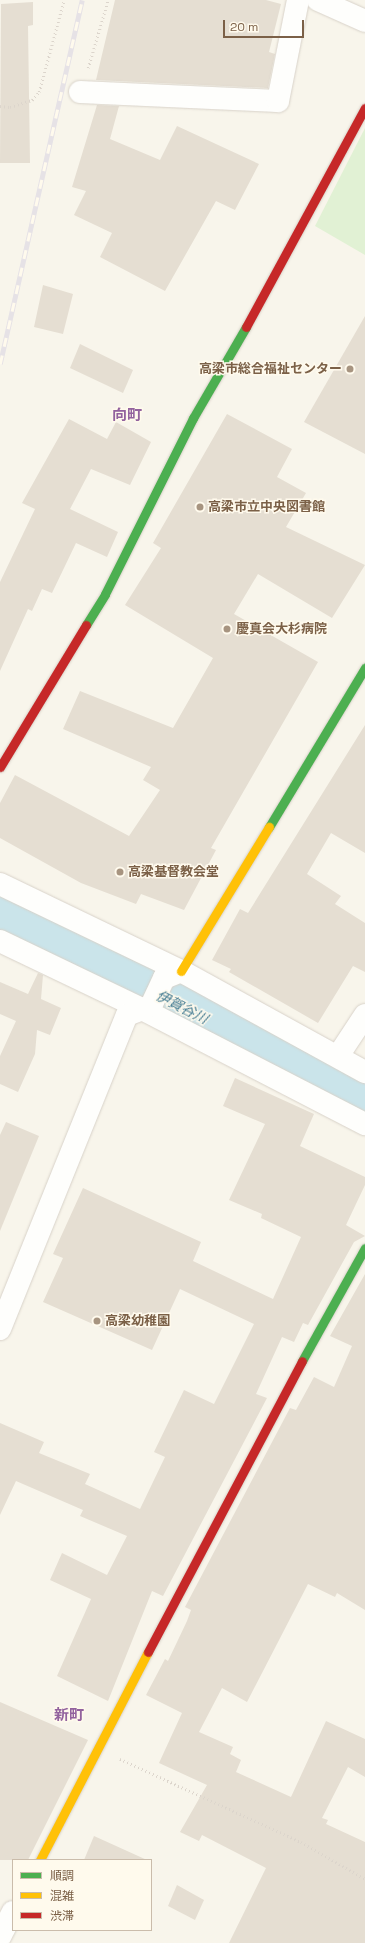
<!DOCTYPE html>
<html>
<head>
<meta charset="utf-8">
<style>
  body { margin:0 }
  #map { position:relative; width:365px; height:1943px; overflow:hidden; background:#f8f5eb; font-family:"Space Grotesk","Noto Sans JP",sans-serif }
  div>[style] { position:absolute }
  .green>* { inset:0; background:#e1f1d4 }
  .river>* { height:49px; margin:-24.5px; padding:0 24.5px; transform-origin:24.5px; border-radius:24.5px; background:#cae4ea }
  .building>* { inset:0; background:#e5ded2 }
  .path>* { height:2.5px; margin-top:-1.25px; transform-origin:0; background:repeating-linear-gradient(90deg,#dcd5cc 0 1px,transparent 0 4px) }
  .roads { filter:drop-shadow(0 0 1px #d8d2c9) drop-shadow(0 0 1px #d8d2c9) }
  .street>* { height:22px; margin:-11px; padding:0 11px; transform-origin:11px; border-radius:11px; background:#fefefc }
  .fast>* { height:9px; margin:-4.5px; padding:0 4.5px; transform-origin:4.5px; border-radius:4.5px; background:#4caf50 }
  .slow>* { height:9px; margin:-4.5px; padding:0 4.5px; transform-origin:4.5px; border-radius:4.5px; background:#ffc107 }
  .jam>* { height:9px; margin:-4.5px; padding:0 4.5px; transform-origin:4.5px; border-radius:4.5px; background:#c62828 }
  .rail>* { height:4.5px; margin-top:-2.25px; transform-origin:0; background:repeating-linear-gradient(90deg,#fffaed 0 9px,#e6e2e6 0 18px); box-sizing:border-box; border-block:1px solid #e6e2e6 }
  .dots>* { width:11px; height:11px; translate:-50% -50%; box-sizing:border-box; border:2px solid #fffaed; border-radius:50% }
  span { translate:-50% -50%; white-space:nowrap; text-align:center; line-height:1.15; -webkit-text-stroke:3px #fffaed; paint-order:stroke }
  .poi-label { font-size:13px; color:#7b6047; font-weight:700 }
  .right { translate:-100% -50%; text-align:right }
  .left { translate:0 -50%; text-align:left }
  .water-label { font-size:14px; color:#3e7890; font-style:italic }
  .quarter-label { font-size:15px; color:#92629e; font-weight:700 }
  .legend { position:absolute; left:12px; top:1859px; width:140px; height:72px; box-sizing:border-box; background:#fffaed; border:1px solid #cabcab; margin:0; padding:5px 7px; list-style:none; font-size:12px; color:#7b6047 }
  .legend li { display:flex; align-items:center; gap:8px; height:20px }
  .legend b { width:20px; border:1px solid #cabcab }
  .scale { position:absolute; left:223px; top:20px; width:81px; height:18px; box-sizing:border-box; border:2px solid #7b6047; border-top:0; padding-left:5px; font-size:12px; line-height:14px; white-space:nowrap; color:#7b6047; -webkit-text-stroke:3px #fffaed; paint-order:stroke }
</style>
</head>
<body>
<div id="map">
  <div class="green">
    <i style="clip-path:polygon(365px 128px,365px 255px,315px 226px)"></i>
  </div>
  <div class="river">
    <i style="left:0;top:914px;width:410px;rotate:27deg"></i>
  </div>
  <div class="building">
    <i style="clip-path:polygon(115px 0,266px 0,281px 4px,269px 52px,275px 54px,268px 88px,96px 80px)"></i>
    <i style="clip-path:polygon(33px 2px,33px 25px,28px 26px,30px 163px,0 163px,1px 4px)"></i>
    <i style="clip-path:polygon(97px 105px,119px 106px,110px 139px,160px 160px,177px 126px,259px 164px,235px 210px,216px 201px,165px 291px,100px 257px,112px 233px,74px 215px,86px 191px,72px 187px)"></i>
    <i style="clip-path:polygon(43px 285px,73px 294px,63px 334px,34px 327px)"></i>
    <i style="clip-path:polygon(365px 316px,365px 454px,304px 422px)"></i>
    <i style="clip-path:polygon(80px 344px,133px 370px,123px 393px,70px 368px)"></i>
    <i style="clip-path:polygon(227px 414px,292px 449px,277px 477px,306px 493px,286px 527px,365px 565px,332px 618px,258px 574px,234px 614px,318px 662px,211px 848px,216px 850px,184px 910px,141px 894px,136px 904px,81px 883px,0 838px,0 803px,15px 775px,129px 836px,160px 790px,143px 780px,151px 767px,63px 729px,80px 691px,173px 728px,213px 658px,125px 605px,161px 548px,153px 543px)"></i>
    <i style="clip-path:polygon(69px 419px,107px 439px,116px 422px,151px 442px,130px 485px,91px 469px,70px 509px,118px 532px,107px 557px,76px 543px,52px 593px,42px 589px,32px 611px,28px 609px,0 671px,0 582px,35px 509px,22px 503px)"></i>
    <i style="clip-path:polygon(365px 725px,365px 853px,331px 833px,307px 874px,341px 896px,335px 904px,365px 923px,365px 972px,353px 966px,318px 1023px,229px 972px,231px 969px,212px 960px,240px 909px,248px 913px)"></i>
    <i style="clip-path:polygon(38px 973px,43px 975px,41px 999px,61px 1008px,50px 1035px,37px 1030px,35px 1054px,18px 1092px,0 1084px,0 1056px,16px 1021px,0 1014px,0 982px,28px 994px)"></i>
    <i style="clip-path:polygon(235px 1078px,314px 1114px,300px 1146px,365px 1177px,365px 1185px,346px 1225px,365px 1236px,354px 1242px,308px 1325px,303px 1323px,294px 1342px,282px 1337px,256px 1394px,267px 1398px,163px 1596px,152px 1591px,108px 1701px,57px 1676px,91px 1599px,50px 1580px,62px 1553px,107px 1575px,127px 1536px,80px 1516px,83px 1510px,16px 1481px,0 1515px,0 1423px,44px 1442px,39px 1453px,90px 1474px,85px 1484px,140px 1509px,165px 1457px,154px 1452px,184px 1390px,214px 1404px,254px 1324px,180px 1289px,152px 1350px,43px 1302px,63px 1258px,53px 1254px,83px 1188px,201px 1242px,193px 1261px,273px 1299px,301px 1237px,261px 1218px,262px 1214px,229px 1200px,265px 1124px,223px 1106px)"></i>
    <i style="clip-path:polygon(6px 1122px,39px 1136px,0 1231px,0 1135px)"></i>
    <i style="clip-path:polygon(365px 1274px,365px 1610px,337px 1593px,335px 1597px,308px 1584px,247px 1702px,222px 1688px,199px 1732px,233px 1747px,230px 1754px,241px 1760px,236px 1772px,291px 1797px,326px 1721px,365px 1739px,365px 1777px,348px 1767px,322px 1818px,328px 1820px,326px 1824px,365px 1842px,365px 1943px,229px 1943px,266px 1868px,202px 1835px,199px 1841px,180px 1832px,207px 1785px,159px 1763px,182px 1713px,146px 1695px,165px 1659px,168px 1661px,187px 1621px,191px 1610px,185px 1607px,290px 1408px,296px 1410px,314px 1377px,334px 1387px,352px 1346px,330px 1336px)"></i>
    <i style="clip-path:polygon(0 1702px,88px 1740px,28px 1860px,0 1860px)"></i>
    <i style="clip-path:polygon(94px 1836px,147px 1860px,84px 1860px)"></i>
    <i style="clip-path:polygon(177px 1885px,204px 1900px,195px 1920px,168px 1906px)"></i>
  </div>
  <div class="path">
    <i style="left:88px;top:68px;width:71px;rotate:-73.6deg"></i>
    <i style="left:0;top:106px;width:10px;rotate:6deg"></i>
    <i style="left:10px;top:107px;width:23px;rotate:-18deg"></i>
    <i style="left:32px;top:100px;width:11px;rotate:-49deg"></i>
    <i style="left:39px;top:92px;width:95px;rotate:-74.8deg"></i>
    <i style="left:120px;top:1759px;width:199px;rotate:24.6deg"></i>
    <i style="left:301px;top:1842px;width:74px;rotate:30deg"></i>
  </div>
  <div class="roads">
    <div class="street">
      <i style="left:318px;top:0;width:51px;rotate:24.1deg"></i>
      <i style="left:80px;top:92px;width:198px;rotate:2.6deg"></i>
      <i style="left:278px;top:101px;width:103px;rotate:-78.8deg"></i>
      <i style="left:0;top:884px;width:201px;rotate:25.7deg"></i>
      <i style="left:181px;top:971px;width:210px;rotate:28.8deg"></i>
      <i style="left:0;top:941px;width:157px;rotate:25.6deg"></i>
      <i style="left:142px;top:1009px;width:251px;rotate:27.3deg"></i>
      <i style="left:338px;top:1056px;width:49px;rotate:-56.6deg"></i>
      <i style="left:0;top:1329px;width:339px;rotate:-68deg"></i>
      <i style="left:127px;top:1015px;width:26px;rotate:-21deg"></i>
      <i style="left:151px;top:1006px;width:31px;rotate:-65deg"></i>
      <i style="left:164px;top:978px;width:18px;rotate:-22deg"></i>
      <i style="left:0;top:1937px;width:28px;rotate:-63deg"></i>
    </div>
    <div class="fast">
      <i style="left:86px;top:625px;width:36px;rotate:-58deg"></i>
      <i style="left:105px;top:594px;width:197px;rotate:-63.4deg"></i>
      <i style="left:193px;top:418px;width:105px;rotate:-59.8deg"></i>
      <i style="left:269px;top:827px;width:186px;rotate:-58.9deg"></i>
      <i style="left:302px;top:1361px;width:129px;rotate:-60.9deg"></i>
    </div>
    <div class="slow">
      <i style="left:181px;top:971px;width:169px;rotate:-58.6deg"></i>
      <i style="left:40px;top:1860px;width:234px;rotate:-62.6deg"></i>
    </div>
    <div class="jam">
      <i style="left:246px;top:327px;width:249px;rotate:-61.5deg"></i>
      <i style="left:0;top:767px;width:166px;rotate:-58.8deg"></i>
      <i style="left:148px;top:1652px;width:329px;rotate:-62.1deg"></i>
    </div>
  </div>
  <div class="rail">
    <i style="left:0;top:364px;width:373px;rotate:-77.3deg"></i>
  </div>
  <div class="dots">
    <i style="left:350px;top:369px;background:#a79480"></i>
    <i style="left:200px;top:507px;background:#a79480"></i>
    <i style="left:227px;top:629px;background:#a79480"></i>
    <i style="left:120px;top:872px;background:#a79480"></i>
    <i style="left:97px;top:1321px;background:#a79480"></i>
  </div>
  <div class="poi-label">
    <span class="right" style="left:342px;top:369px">高梁市総合福祉センター</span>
    <span class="left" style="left:208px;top:507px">高梁市立中央図書館</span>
    <span class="left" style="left:236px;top:629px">慶真会大杉病院</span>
    <span class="left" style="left:128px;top:872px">高梁基督教会堂</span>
    <span class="left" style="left:105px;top:1321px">高梁幼稚園</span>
  </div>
  <div class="water-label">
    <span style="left:182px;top:1007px;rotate:27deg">伊賀谷川</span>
  </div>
  <div class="quarter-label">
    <span style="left:127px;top:415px">向町</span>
    <span style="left:69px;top:1715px">新町</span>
  </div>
  <ul class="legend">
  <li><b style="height:5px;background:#4caf50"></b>順調</li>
  <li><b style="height:5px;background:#ffc107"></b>混雑</li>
  <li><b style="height:5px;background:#c62828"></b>渋滞</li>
  </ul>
  <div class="scale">20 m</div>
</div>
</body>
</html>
